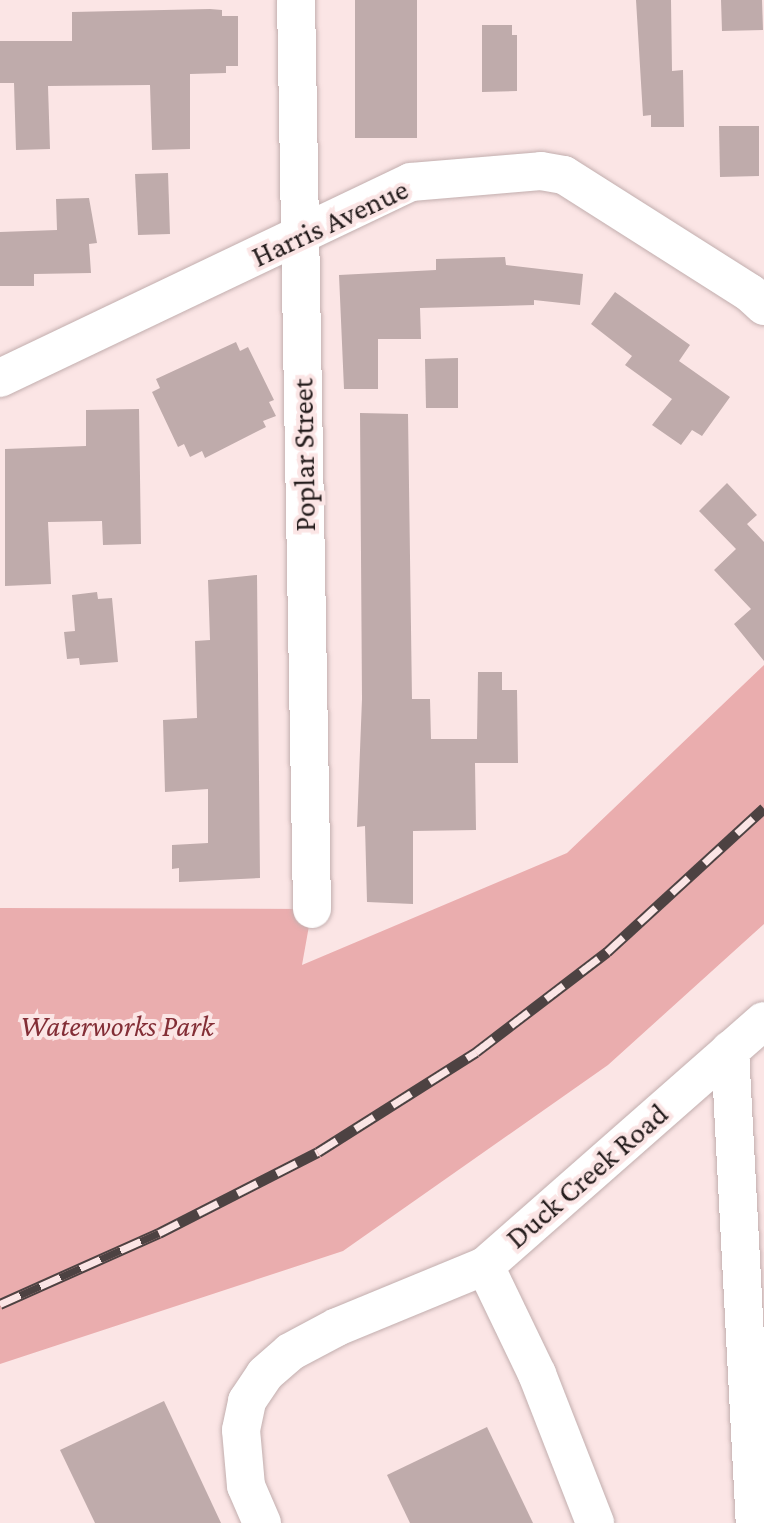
<!DOCTYPE html>
<html>
<head>
<meta charset="utf-8">
<style>
  body { margin:0 }
  #map { position:relative; width:764px; height:1523px; overflow:hidden; background:#fbe5e5; font-family:"Crimson Pro",serif }
  div>[style] { position:absolute }
  .green>* { inset:0; background:#eaadae }
  .building>* { inset:0; background:#bfabab }
  .roads { filter:drop-shadow(0 0 2px #c2aeae) drop-shadow(0 0 2px #c2aeae) }
  .minor>* { height:38px; margin:-19px; padding:0 19px; transform-origin:19px; border-radius:19px; background:#fff }
  .rail>* { height:11px; margin-top:-5.5px; transform-origin:0; background:repeating-linear-gradient(90deg,#fbe5e5 0 22px,#4d4242 0 44px); box-sizing:border-box; border-block:2px solid #4d4242 }
  span { translate:-50% -50%; white-space:nowrap; text-align:center; line-height:1.15; -webkit-text-stroke:8px #fbe5e5; paint-order:stroke }
  .street-label { font-size:30px; color:#241c1c }
  .park-label { font-size:30px; color:#832e36; font-style:italic }
</style>
</head>
<body>
<div id="map">
  <div class="green">
    <i style="clip-path:polygon(764px 665px,764px 924px,608px 1065px,343px 1251px,0 1364px,0 908px,312px 909px,302px 965px,567px 853px)"></i>
  </div>
  <div class="building">
    <i style="clip-path:polygon(355px 0,417px 0,417px 138px,355px 138px)"></i>
    <i style="clip-path:polygon(636px 0,671px 0,672px 71px,683px 70px,684px 127px,651px 127px,651px 115px,643px 116px)"></i>
    <i style="clip-path:polygon(721px 0,762px 0,763px 30px,722px 31px)"></i>
    <i style="clip-path:polygon(210px 9px,222px 10px,222px 16px,238px 16px,238px 66px,226px 66px,226px 73px,190px 74px,190px 149px,152px 150px,150px 85px,48px 86px,50px 149px,16px 150px,14px 83px,0 83px,0 41px,72px 41px,72px 12px)"></i>
    <i style="clip-path:polygon(482px 25px,512px 25px,512px 35px,517px 35px,517px 91px,482px 92px)"></i>
    <i style="clip-path:polygon(719px 126px,759px 126px,759px 176px,720px 177px)"></i>
    <i style="clip-path:polygon(168px 173px,170px 234px,138px 235px,135px 174px)"></i>
    <i style="clip-path:polygon(89px 198px,97px 243px,89px 244px,91px 273px,34px 274px,34px 286px,0 286px,0 232px,57px 230px,56px 199px)"></i>
    <i style="clip-path:polygon(505px 257px,506px 265px,583px 274px,580px 305px,534px 300px,534px 305px,420px 308px,421px 339px,378px 339px,378px 389px,344px 389px,339px 275px,436px 270px,436px 259px)"></i>
    <i style="clip-path:polygon(615px 292px,690px 345px,679px 361px,730px 397px,702px 436px,692px 430px,681px 445px,652px 425px,672px 399px,625px 365px,632px 356px,591px 324px)"></i>
    <i style="clip-path:polygon(236px 342px,240px 351px,248px 347px,274px 400px,269px 402px,276px 416px,263px 421px,266px 427px,205px 458px,202px 451px,190px 457px,184px 444px,178px 447px,152px 392px,160px 388px,156px 379px)"></i>
    <i style="clip-path:polygon(458px 358px,458px 408px,426px 408px,425px 359px)"></i>
    <i style="clip-path:polygon(139px 409px,141px 544px,103px 545px,102px 521px,48px 522px,51px 584px,5px 586px,5px 449px,86px 446px,86px 410px)"></i>
    <i style="clip-path:polygon(360px 413px,408px 414px,412px 699px,430px 699px,431px 739px,477px 739px,478px 672px,502px 672px,502px 690px,517px 690px,518px 763px,475px 763px,476px 830px,413px 831px,413px 904px,367px 902px,365px 826px,357px 827px,362px 699px)"></i>
    <i style="clip-path:polygon(727px 483px,757px 515px,747px 524px,764px 542px,764px 661px,734px 624px,751px 609px,714px 570px,736px 549px,699px 511px)"></i>
    <i style="clip-path:polygon(257px 575px,260px 878px,179px 882px,179px 868px,172px 869px,172px 845px,208px 843px,208px 789px,165px 792px,163px 720px,197px 718px,195px 641px,210px 640px,208px 580px)"></i>
    <i style="clip-path:polygon(97px 592px,98px 599px,112px 598px,118px 662px,80px 665px,79px 658px,67px 659px,64px 632px,75px 631px,72px 595px)"></i>
    <i style="clip-path:polygon(164px 1401px,221px 1523px,95px 1523px,60px 1450px)"></i>
    <i style="clip-path:polygon(487px 1427px,533px 1523px,410px 1523px,387px 1475px)"></i>
  </div>
  <div class="roads">
    <div class="minor">
      <i style="left:296px;top:0;width:909px;rotate:88.99deg"></i>
      <i style="left:0;top:378px;width:455px;rotate:-25.5deg"></i>
      <i style="left:411px;top:182px;width:130px;rotate:-4.8deg"></i>
      <i style="left:541px;top:171px;width:23px;rotate:10deg"></i>
      <i style="left:564px;top:175px;width:220px;rotate:32.4deg"></i>
      <i style="left:750px;top:293px;width:19px;rotate:43deg"></i>
      <i style="left:730px;top:1050px;width:474px;rotate:87deg"></i>
      <i style="left:485px;top:1266px;width:120px;rotate:64.3deg"></i>
      <i style="left:537px;top:1374px;width:160px;rotate:68.7deg"></i>
      <i style="left:262px;top:1523px;width:40px;rotate:-113.4deg"></i>
      <i style="left:246px;top:1486px;width:56px;rotate:-95.1deg"></i>
      <i style="left:241px;top:1430px;width:30px;rotate:-78deg"></i>
      <i style="left:247px;top:1401px;width:32px;rotate:-56deg"></i>
      <i style="left:265px;top:1374px;width:33px;rotate:-41deg"></i>
      <i style="left:290px;top:1352px;width:53px;rotate:-28deg"></i>
      <i style="left:337px;top:1327px;width:160px;rotate:-22.4deg"></i>
      <i style="left:485px;top:1266px;width:371px;rotate:-41.3deg"></i>
    </div>
  </div>
  <div class="rail">
    <i style="left:0;top:1304px;width:174px;rotate:-24.1deg"></i>
    <i style="left:159px;top:1233px;width:178px;rotate:-27deg"></i>
    <i style="left:318px;top:1152px;width:187px;rotate:-32.3deg"></i>
    <i style="left:476px;top:1052px;width:165px;rotate:-37.4deg"></i>
    <i style="left:607px;top:952px;width:213px;rotate:-42.5deg"></i>
  </div>
  <div class="street-label">
    <span style="left:330px;top:223px;rotate:-25deg">Harris Avenue</span>
    <span style="left:304px;top:455px;rotate:-91deg">Poplar Street</span>
    <span style="left:587px;top:1176px;rotate:-41deg">Duck Creek Road</span>
  </div>
  <div class="park-label">
    <span style="left:117px;top:1026px">Waterworks Park</span>
  </div>
</div>
</body>
</html>
